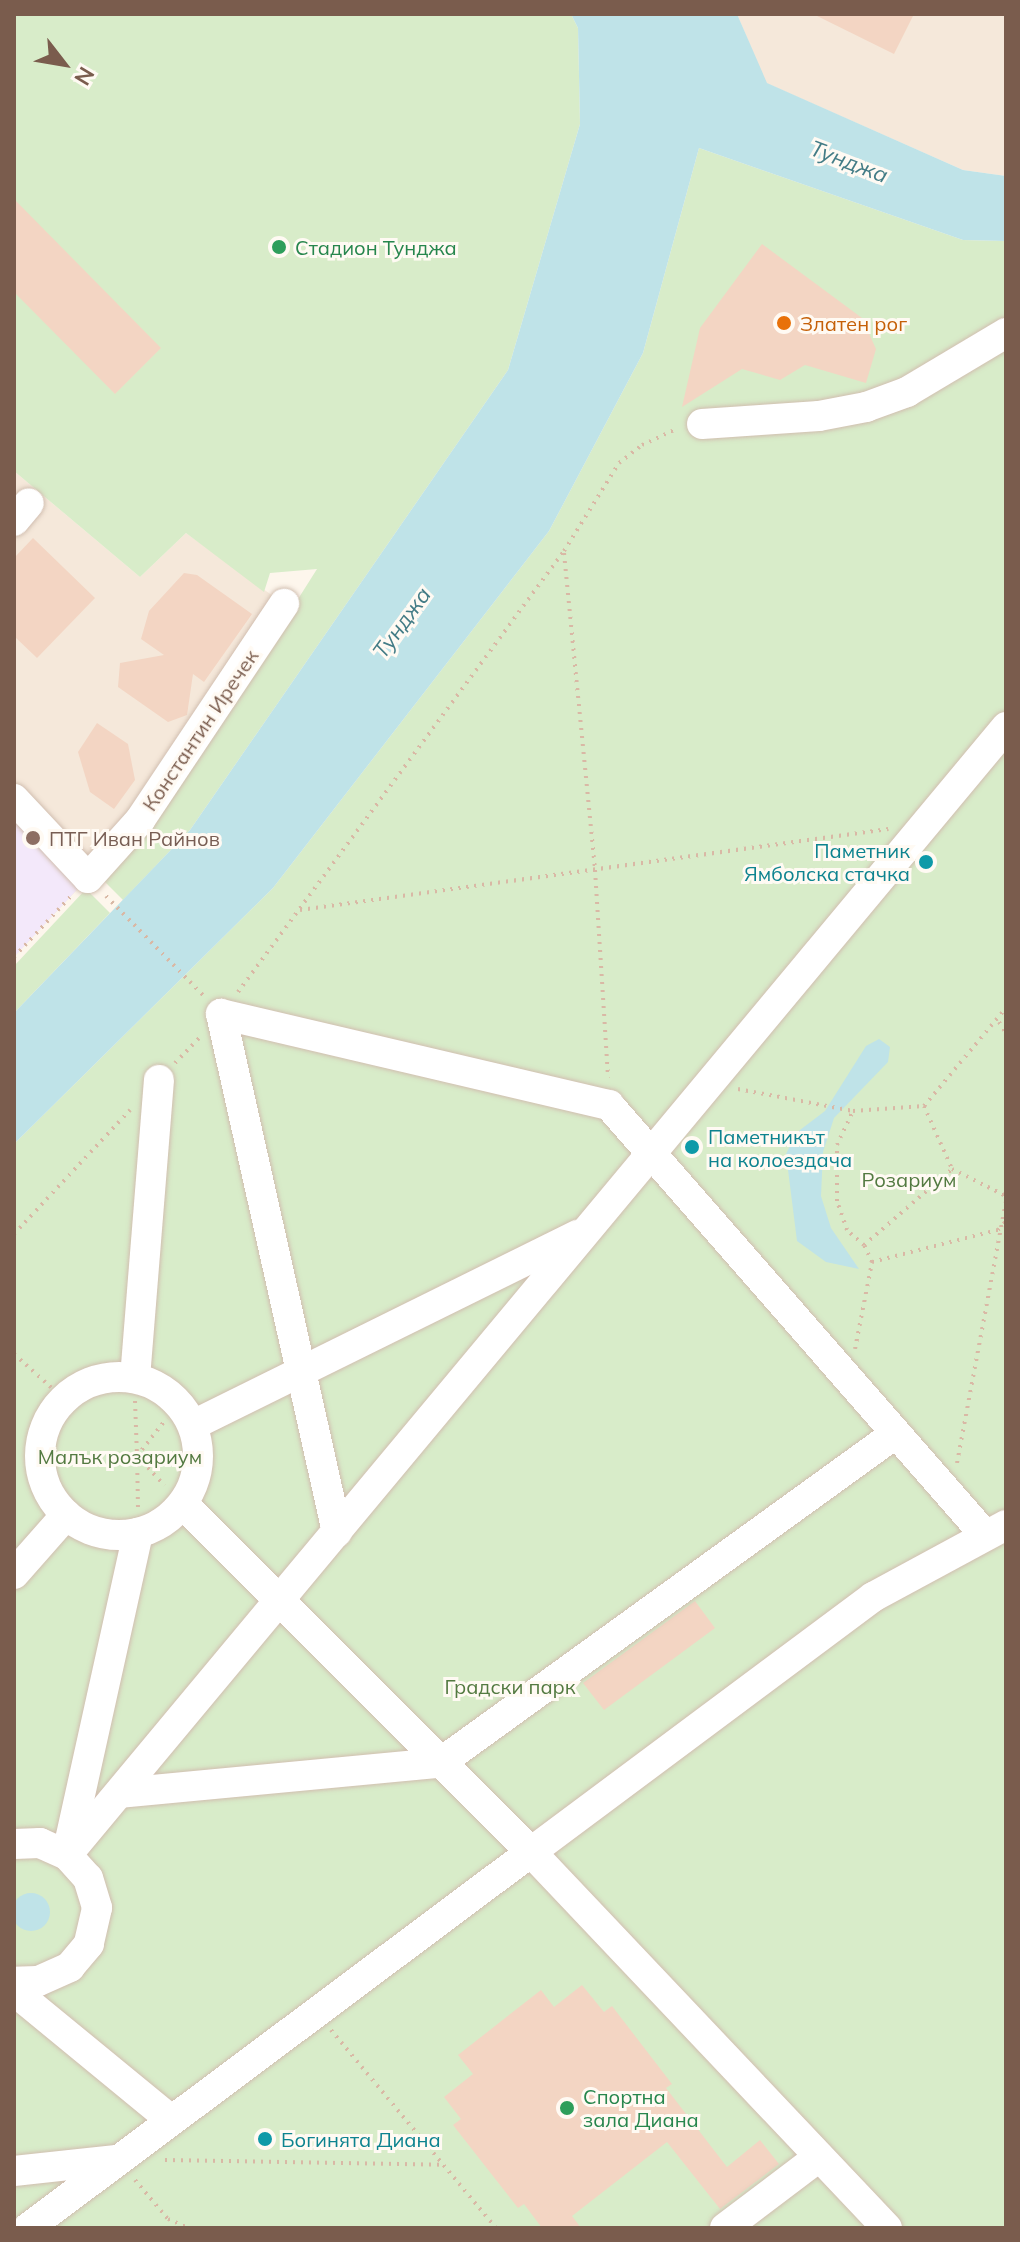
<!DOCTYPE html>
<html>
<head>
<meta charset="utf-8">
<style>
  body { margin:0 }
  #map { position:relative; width:1020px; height:2242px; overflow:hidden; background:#fdf6ec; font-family:Mulish,sans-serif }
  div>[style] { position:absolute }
  .residential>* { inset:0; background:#f5e8da }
  .education>* { inset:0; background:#f3e8fa }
  .green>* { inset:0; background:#d8ecc9 }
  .water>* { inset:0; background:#bfe3e8 }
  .round { border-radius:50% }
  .building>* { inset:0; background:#f3d5c3 }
  .path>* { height:4px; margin-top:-2px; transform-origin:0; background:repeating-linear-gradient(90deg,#d9b8a5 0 2px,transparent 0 8px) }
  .roads { filter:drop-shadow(0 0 2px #d1beb0) drop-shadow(0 0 2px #d1beb0) }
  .minor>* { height:30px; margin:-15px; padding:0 15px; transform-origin:15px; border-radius:15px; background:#fff }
  .minor>.ring { margin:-15px; padding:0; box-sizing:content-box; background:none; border:30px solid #fff; border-radius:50% }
  .dots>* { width:22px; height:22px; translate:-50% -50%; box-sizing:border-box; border:4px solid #fffaf3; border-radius:50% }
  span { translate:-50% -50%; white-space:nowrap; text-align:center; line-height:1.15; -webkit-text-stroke:6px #fffaf3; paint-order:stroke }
  .leisure-label { font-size:20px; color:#27864d }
  .left { translate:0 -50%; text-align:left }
  .food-label { font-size:20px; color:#c56008 }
  .street-label { font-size:20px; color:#7a5c4d }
  .education-label { font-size:20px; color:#785e54 }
  .culture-label { font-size:20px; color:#0d838f }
  .right { translate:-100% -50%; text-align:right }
  .park-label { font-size:20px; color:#537a41 }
  .water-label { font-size:22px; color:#437c86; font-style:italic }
  .frame { position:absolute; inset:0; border:16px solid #7a5c4d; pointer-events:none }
  .north { position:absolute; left:24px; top:24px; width:80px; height:80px; -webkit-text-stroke:6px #fffaf3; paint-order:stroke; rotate:121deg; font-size:22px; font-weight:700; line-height:32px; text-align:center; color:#7a5c4d }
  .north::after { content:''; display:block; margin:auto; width:28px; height:36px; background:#7a5c4d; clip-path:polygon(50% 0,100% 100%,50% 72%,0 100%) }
</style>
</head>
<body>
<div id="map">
  <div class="residential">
    <i style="clip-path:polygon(737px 14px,1006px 14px,1006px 176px,963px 170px,766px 83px)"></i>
    <i style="clip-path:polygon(14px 471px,140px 577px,186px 533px,284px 604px,88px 878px,14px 957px)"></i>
  </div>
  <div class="education">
    <i style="clip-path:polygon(14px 799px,88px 878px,14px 957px)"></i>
  </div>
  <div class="green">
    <i style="clip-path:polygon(14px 14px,571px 14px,578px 28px,580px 124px,508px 370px,190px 830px,123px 900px,100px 877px,166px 808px,317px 569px,270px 573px,264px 592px,186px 533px,140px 577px,14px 471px)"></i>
    <i style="clip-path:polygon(699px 148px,963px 240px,1006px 241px,1006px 2228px,14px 2228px,14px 1144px,273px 888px,549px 531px,643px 353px)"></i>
    <i style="clip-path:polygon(86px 889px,110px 913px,14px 1013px,14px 966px)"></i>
  </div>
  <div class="water">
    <i style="clip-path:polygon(571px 14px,737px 14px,767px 83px,963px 170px,1006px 176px,1006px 241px,963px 240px,699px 148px,643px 353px,549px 531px,273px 888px,14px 1144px,14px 1013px,190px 830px,508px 370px,580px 124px,578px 28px)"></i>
    <i style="clip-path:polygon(879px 1039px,890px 1047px,888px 1062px,834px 1118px,823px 1152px,821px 1196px,831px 1228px,859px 1269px,826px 1262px,797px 1241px,786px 1154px,796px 1133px,825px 1111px,866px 1046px)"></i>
    <i class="round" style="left:12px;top:1893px;width:38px;height:38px"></i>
  </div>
  <div class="building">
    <i style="clip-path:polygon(813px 14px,914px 14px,894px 54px)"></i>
    <i style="clip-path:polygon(14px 199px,161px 348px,115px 394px,14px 292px)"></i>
    <i style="clip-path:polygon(762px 244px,862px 318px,876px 349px,866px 383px,805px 365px,780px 380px,742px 369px,682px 407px,700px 328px)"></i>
    <i style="clip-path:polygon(33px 538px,95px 598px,37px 658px,14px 636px,14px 558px)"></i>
    <i style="clip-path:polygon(184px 573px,197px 575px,252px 614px,204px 682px,193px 674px,187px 715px,168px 722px,118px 687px,120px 663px,164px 655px,141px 639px,149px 611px)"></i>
    <i style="clip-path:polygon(97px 723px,128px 744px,135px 780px,114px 809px,90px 792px,78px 752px)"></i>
    <i style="clip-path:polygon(695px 1601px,715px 1628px,604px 1710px,583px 1683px)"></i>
    <i style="clip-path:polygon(582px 1985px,604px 2012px,612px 2006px,672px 2084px,666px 2088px,727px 2167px,760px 2140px,779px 2164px,720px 2209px,667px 2142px,572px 2216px,581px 2228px,542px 2228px,524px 2204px,518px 2208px,453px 2125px,461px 2119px,444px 2097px,473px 2074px,458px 2055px,541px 1990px,554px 2007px)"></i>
  </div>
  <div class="path">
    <i style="left:564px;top:553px;width:319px;rotate:84.4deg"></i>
    <i style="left:595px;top:870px;width:208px;rotate:86.4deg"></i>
    <i style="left:106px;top:896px;width:139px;rotate:45.6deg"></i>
    <i style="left:300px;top:910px;width:594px;rotate:-7.84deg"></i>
    <i style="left:14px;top:957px;width:85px;rotate:-46.9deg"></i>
    <i style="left:238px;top:992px;width:548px;rotate:-53.53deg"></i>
    <i style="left:564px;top:551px;width:104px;rotate:-58deg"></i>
    <i style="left:619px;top:463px;width:29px;rotate:-38deg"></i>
    <i style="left:642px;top:445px;width:38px;rotate:-25deg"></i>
    <i style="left:999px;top:1022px;width:13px;rotate:58deg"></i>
    <i style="left:175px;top:1063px;width:35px;rotate:-46deg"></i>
    <i style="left:738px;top:1089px;width:117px;rotate:10.8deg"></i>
    <i style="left:924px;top:1106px;width:69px;rotate:66deg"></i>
    <i style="left:952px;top:1169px;width:60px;rotate:26.6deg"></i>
    <i style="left:14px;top:1234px;width:170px;rotate:-46.9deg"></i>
    <i style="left:864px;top:1245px;width:116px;rotate:-40.8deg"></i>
    <i style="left:872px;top:1262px;width:130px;rotate:-14.3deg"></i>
    <i style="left:998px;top:1230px;width:12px;rotate:-48deg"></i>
    <i style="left:855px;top:1349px;width:89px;rotate:-78.9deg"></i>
    <i style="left:872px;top:1262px;width:19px;rotate:-115deg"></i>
    <i style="left:864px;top:1245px;width:23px;rotate:-139deg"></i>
    <i style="left:847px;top:1230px;width:31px;rotate:-109deg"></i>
    <i style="left:837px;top:1201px;width:56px;rotate:-90deg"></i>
    <i style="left:837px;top:1145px;width:38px;rotate:-65deg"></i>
    <i style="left:853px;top:1111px;width:71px;rotate:-4deg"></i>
    <i style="left:924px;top:1106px;width:128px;rotate:-50.1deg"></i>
    <i style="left:14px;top:1354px;width:67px;rotate:42deg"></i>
    <i style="left:135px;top:1401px;width:55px;rotate:87.9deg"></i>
    <i style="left:137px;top:1456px;width:40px;rotate:47deg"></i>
    <i style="left:957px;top:1463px;width:268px;rotate:-79.4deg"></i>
    <i style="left:138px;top:1507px;width:51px;rotate:-91.1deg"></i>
    <i style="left:137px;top:1456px;width:48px;rotate:-51.7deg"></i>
    <i style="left:331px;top:2030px;width:258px;rotate:50.2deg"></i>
    <i style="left:165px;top:2160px;width:279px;rotate:1deg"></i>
    <i style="left:135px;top:2180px;width:51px;rotate:49.8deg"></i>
    <i style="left:168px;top:2219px;width:22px;rotate:24deg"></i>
  </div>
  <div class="roads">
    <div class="minor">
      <i style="left:702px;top:424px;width:117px;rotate:-3.9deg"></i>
      <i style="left:819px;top:416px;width:48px;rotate:-10.8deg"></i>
      <i style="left:866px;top:407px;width:44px;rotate:-20.1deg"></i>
      <i style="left:907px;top:392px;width:115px;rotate:-30.8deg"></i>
      <i style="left:14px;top:521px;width:23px;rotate:-50deg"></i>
      <i style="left:14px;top:799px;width:108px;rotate:46.9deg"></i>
      <i style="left:88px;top:878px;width:78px;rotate:-48.1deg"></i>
      <i style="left:140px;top:820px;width:260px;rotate:-56.3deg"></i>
      <i class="ring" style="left:40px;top:1377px;width:128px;height:128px"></i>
      <i style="left:135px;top:1378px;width:299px;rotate:-85.4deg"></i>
      <i style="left:193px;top:1425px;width:429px;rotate:-26.3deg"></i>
      <i style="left:337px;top:1532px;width:531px;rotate:-102.62deg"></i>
      <i style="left:221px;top:1014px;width:399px;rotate:13.2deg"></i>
      <i style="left:609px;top:1105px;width:571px;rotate:48.83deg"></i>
      <i style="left:14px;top:1574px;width:79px;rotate:-48.6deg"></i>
      <i style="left:120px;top:1793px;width:321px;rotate:-5.4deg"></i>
      <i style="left:440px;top:1763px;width:561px;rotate:-35.87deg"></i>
      <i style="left:14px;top:1844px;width:26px;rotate:-2deg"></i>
      <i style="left:40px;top:1843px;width:30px;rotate:24deg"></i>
      <i style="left:67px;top:1855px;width:31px;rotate:48deg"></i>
      <i style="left:88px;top:1878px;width:31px;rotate:73deg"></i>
      <i style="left:97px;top:1908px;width:37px;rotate:103deg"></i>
      <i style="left:89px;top:1944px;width:30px;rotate:130deg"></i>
      <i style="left:70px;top:1967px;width:35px;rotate:156deg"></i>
      <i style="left:38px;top:1981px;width:24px;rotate:178deg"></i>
      <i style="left:68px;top:1849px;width:324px;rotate:-77.5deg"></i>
      <i style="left:67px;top:1855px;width:1468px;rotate:-50.22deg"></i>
      <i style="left:14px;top:1991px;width:203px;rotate:39.4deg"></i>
      <i style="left:14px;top:2171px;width:103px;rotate:-6.2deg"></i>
      <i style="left:28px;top:2228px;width:628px;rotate:-36.78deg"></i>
      <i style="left:531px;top:1852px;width:492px;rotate:-135deg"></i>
      <i style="left:725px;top:2228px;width:118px;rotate:-37.1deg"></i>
      <i style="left:887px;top:2228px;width:518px;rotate:-133.43deg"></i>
      <i style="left:531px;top:1852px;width:427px;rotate:-36.7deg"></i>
      <i style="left:873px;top:1597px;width:151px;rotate:-28.4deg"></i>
    </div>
  </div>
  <div class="dots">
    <i style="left:279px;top:247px;background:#2e9e5b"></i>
    <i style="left:784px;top:323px;background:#e8710a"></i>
    <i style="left:33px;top:838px;background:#8d6e63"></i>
    <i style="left:926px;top:862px;background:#0f9aa8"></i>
    <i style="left:692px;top:1147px;background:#0f9aa8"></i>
    <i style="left:567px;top:2108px;background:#2e9e5b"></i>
    <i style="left:265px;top:2139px;background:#0f9aa8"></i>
  </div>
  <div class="leisure-label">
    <span class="left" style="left:295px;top:247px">Стадион Тунджа</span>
    <span class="left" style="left:583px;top:2108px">Спортна<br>зала Диана</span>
  </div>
  <div class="food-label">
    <span class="left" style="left:800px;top:323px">Златен рог</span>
  </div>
  <div class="street-label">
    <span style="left:200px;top:730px;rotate:-56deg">Константин Иречек</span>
  </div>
  <div class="education-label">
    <span class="left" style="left:49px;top:838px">ПТГ Иван Райнов</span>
  </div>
  <div class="culture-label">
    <span class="right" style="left:910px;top:862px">Паметник<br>Ямболска стачка</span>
    <span class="left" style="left:708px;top:1148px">Паметникът<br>на колоездача</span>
    <span class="left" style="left:281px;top:2139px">Богинята Диана</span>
  </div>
  <div class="park-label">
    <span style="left:909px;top:1179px">Розариум</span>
    <span style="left:120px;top:1456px">Малък розариум</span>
    <span style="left:510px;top:1686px">Градски парк</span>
  </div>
  <div class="water-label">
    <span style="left:849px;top:162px;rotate:21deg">Тунджа</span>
    <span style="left:402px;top:623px;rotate:-54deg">Тунджа</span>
  </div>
  <div class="frame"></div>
  <div class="north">N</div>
</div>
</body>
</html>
